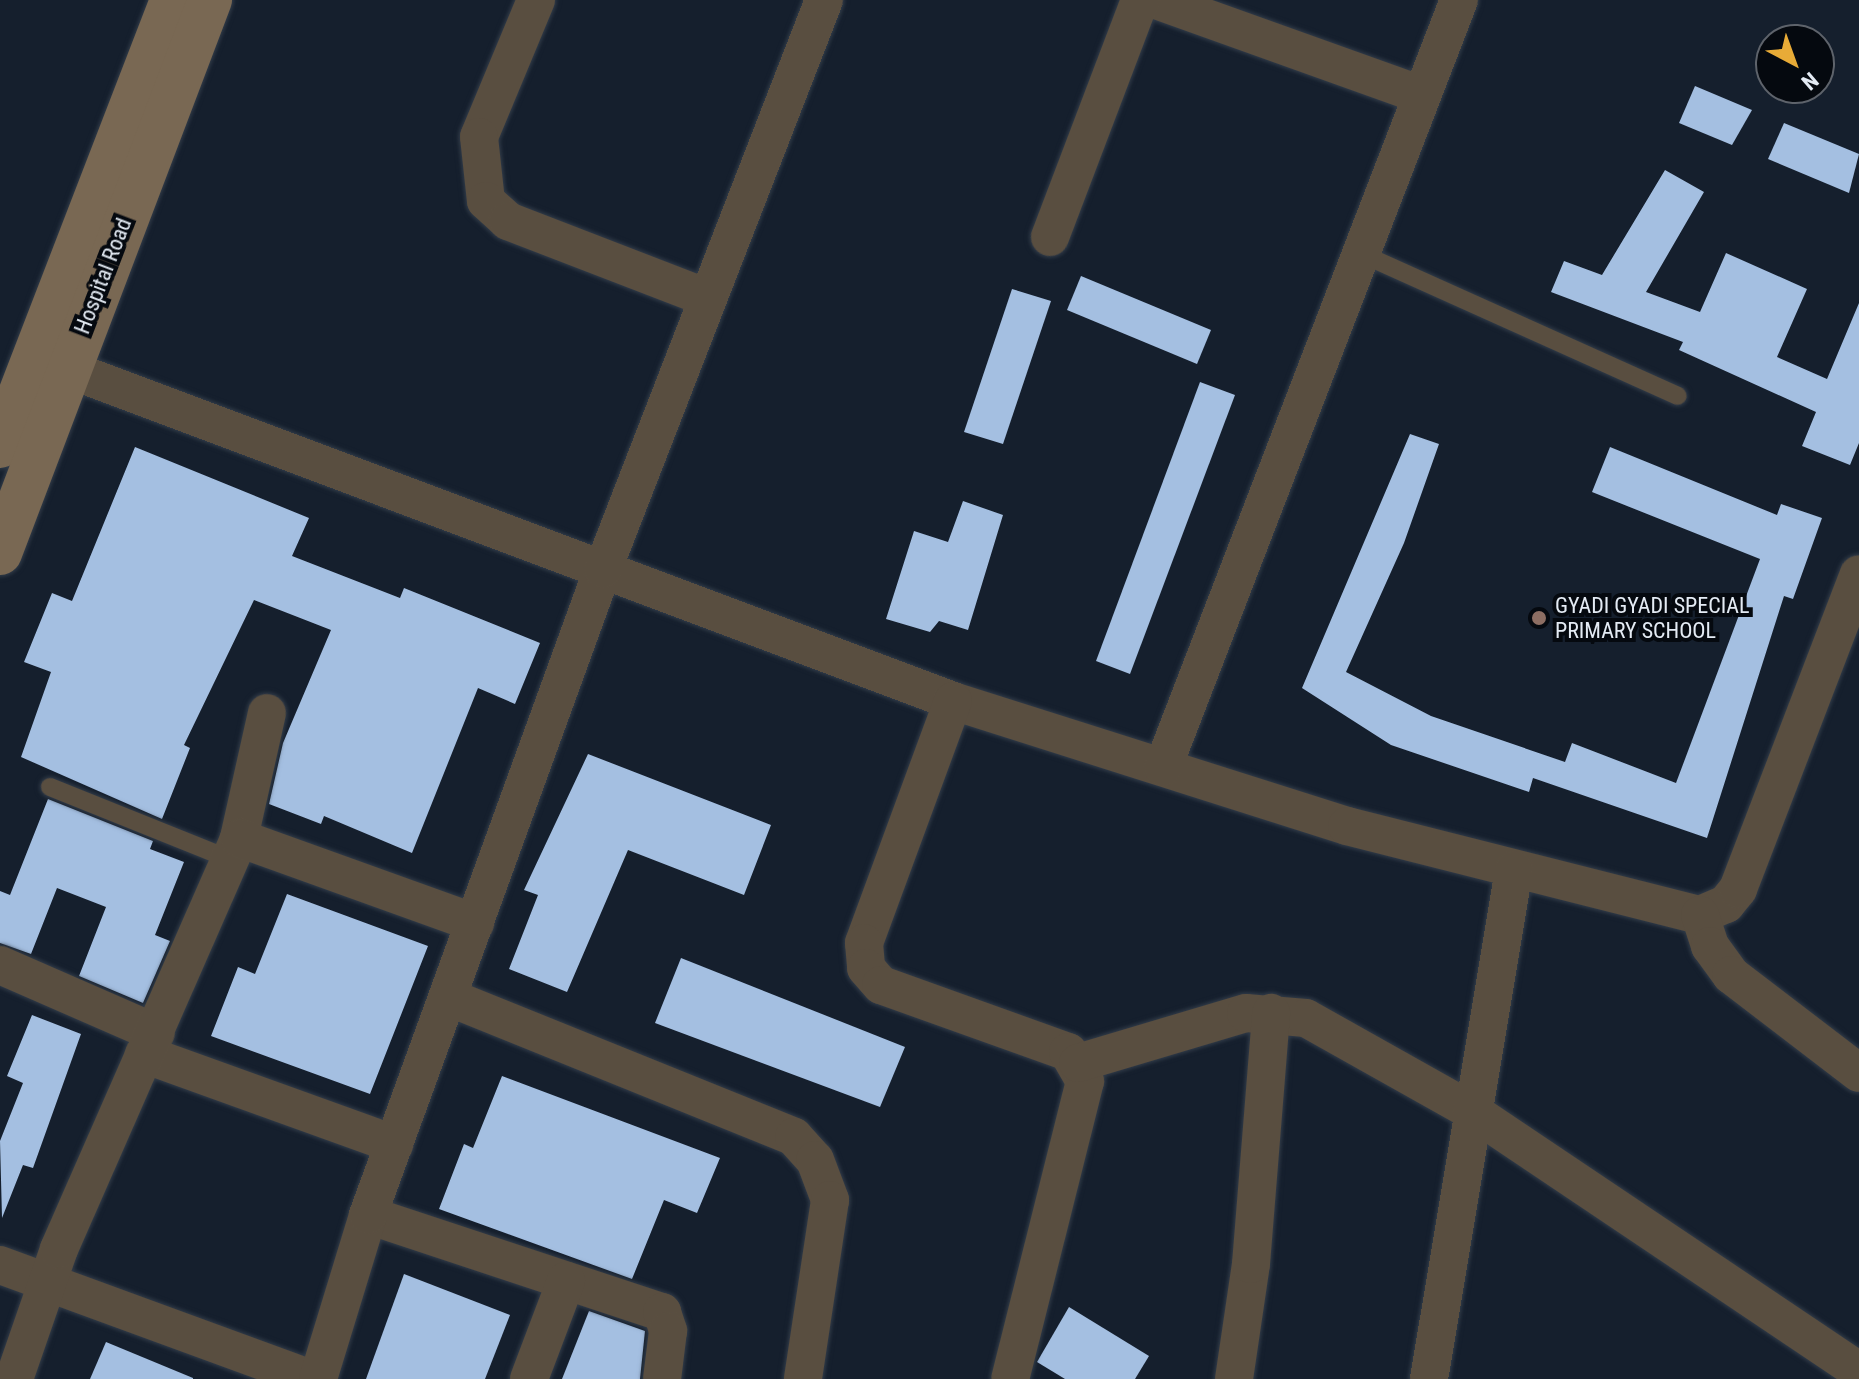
<!DOCTYPE html>
<html>
<head>
<meta charset="utf-8">
<style>
  body { margin:0 }
  #map { position:relative; width:1859px; height:1379px; overflow:hidden; background:#151f2d; font-family:"Roboto Condensed",sans-serif }
  div>[style] { position:absolute }
  .building>* { inset:0; background:#a4bfe1 }
  .roads { filter:drop-shadow(0 0 2px #323c49) drop-shadow(0 0 2px #323c49) }
  .service>* { height:18px; margin:-9px; padding:0 9px; transform-origin:9px; border-radius:9px; background:#594e40 }
  .minor>* { height:38px; margin:-19px; padding:0 19px; transform-origin:19px; border-radius:19px; background:#594e40 }
  .secondary>* { height:44px; margin:-22px; padding:0 22px; transform-origin:22px; border-radius:22px; background:#796853 }
  .dots>* { width:22px; height:22px; translate:-50% -50%; box-sizing:border-box; border:4px solid #05090f; border-radius:50% }
  span { translate:-50% -50%; white-space:nowrap; text-align:center; line-height:1.15; -webkit-text-stroke:8px #05090f; paint-order:stroke }
  .street-label { font-size:22px; color:#e4ebf4 }
  .poi-label { font-size:22px; color:#e4ebf4 }
  .left { translate:0 -50%; text-align:left }
  .north { position:absolute; left:1755px; top:24px; width:80px; height:80px; box-sizing:border-box; background:#05090f; border:2px solid #5e636b; border-radius:50%; rotate:139deg; font-size:22px; font-weight:700; line-height:32px; text-align:center; color:#e4ebf4 }
  .north::after { content:''; display:block; margin:auto; width:28px; height:36px; background:#e8ab37; clip-path:polygon(50% 0,100% 100%,50% 72%,0 100%) }
</style>
</head>
<body>
<div id="map">
  <div class="building">
    <i style="clip-path:polygon(1695px 86px,1752px 110px,1732px 145px,1679px 123px)"></i>
    <i style="clip-path:polygon(1784px 123px,1859px 154px,1849px 193px,1768px 159px)"></i>
    <i style="clip-path:polygon(1665px 170px,1704px 192px,1646px 292px,1700px 312px,1726px 253px,1807px 289px,1777px 357px,1827px 379px,1859px 303px,1859px 443px,1850px 465px,1802px 446px,1816px 412px,1679px 350px,1683px 342px,1551px 292px,1564px 261px,1602px 275px)"></i>
    <i style="clip-path:polygon(1081px 276px,1211px 330px,1197px 364px,1067px 310px)"></i>
    <i style="clip-path:polygon(1012px 289px,1051px 301px,1003px 444px,964px 432px)"></i>
    <i style="clip-path:polygon(1200px 382px,1235px 395px,1130px 674px,1096px 661px)"></i>
    <i style="clip-path:polygon(1410px 434px,1439px 444px,1404px 543px,1346px 672px,1431px 716px,1565px 762px,1572px 743px,1676px 783px,1760px 559px,1592px 492px,1610px 447px,1777px 515px,1781px 504px,1822px 518px,1793px 599px,1784px 596px,1707px 838px,1533px 778px,1529px 792px,1391px 745px,1302px 688px)"></i>
    <i style="clip-path:polygon(135px 447px,309px 518px,292px 556px,400px 598px,404px 588px,540px 643px,515px 704px,478px 688px,412px 853px,324px 816px,321px 824px,269px 804px,283px 743px,331px 630px,254px 600px,184px 745px,190px 748px,162px 819px,21px 757px,51px 672px,24px 662px,52px 593px,72px 601px)"></i>
    <i style="clip-path:polygon(963px 501px,1003px 515px,968px 630px,939px 621px,930px 632px,886px 619px,914px 531px,948px 542px)"></i>
    <i style="clip-path:polygon(588px 754px,771px 825px,744px 895px,628px 850px,567px 992px,509px 969px,538px 895px,524px 890px)"></i>
    <i style="clip-path:polygon(48px 799px,153px 841px,150px 849px,184px 862px,155px 935px,170px 941px,143px 1003px,79px 976px,106px 907px,57px 888px,31px 954px,0 943px,0 891px,10px 895px)"></i>
    <i style="clip-path:polygon(287px 894px,428px 946px,370px 1094px,211px 1036px,238px 967px,255px 974px)"></i>
    <i style="clip-path:polygon(681px 958px,905px 1047px,880px 1107px,655px 1023px)"></i>
    <i style="clip-path:polygon(32px 1015px,81px 1034px,33px 1168px,23px 1165px,2px 1218px,0 1141px,23px 1083px,7px 1076px)"></i>
    <i style="clip-path:polygon(502px 1076px,720px 1158px,697px 1213px,664px 1200px,632px 1279px,439px 1209px,464px 1144px,473px 1148px)"></i>
    <i style="clip-path:polygon(404px 1274px,510px 1315px,485px 1379px,366px 1379px)"></i>
    <i style="clip-path:polygon(1069px 1307px,1149px 1356px,1135px 1379px,1065px 1379px,1037px 1362px)"></i>
    <i style="clip-path:polygon(589px 1311px,645px 1331px,640px 1379px,562px 1379px)"></i>
    <i style="clip-path:polygon(106px 1342px,193px 1378px,193px 1379px,90px 1379px)"></i>
  </div>
  <div class="roads">
    <div class="service">
      <i style="left:1362px;top:254px;width:346px;rotate:24.2deg"></i>
      <i style="left:50px;top:787px;width:196px;rotate:21.9deg"></i>
    </div>
    <div class="minor">
      <i style="left:536px;top:0;width:148px;rotate:112.6deg"></i>
      <i style="left:479px;top:137px;width:64px;rotate:83.8deg"></i>
      <i style="left:486px;top:201px;width:30px;rotate:42deg"></i>
      <i style="left:508px;top:221px;width:214px;rotate:21.1deg"></i>
      <i style="left:1156px;top:0;width:282px;rotate:19.7deg"></i>
      <i style="left:1050px;top:237px;width:254px;rotate:-69.2deg"></i>
      <i style="left:68px;top:369px;width:945px;rotate:20.56deg"></i>
      <i style="left:953px;top:701px;width:413px;rotate:17.6deg"></i>
      <i style="left:1347px;top:826px;width:364px;rotate:14.2deg"></i>
      <i style="left:1700px;top:915px;width:28px;rotate:-23deg"></i>
      <i style="left:1726px;top:904px;width:19px;rotate:-51deg"></i>
      <i style="left:1738px;top:889px;width:337px;rotate:-69deg"></i>
      <i style="left:953px;top:701px;width:258px;rotate:110.2deg"></i>
      <i style="left:864px;top:943px;width:25px;rotate:85deg"></i>
      <i style="left:866px;top:968px;width:23px;rotate:49deg"></i>
      <i style="left:881px;top:985px;width:199px;rotate:19.7deg"></i>
      <i style="left:1068px;top:1052px;width:34px;rotate:60deg"></i>
      <i style="left:1085px;top:1081px;width:307px;rotate:104.1deg"></i>
      <i style="left:1163px;top:767px;width:822px;rotate:-68.9deg"></i>
      <i style="left:239px;top:838px;width:128px;rotate:-77.4deg"></i>
      <i style="left:1700px;top:915px;width:33px;rotate:72deg"></i>
      <i style="left:1710px;top:946px;width:36px;rotate:54deg"></i>
      <i style="left:1731px;top:975px;width:161px;rotate:37.4deg"></i>
      <i style="left:0;top:965px;width:170px;rotate:23.6deg"></i>
      <i style="left:448px;top:997px;width:373px;rotate:22deg"></i>
      <i style="left:794px;top:1137px;width:31px;rotate:48deg"></i>
      <i style="left:815px;top:1160px;width:43px;rotate:69.4deg"></i>
      <i style="left:830px;top:1200px;width:181px;rotate:98.6deg"></i>
      <i style="left:144px;top:1054px;width:266px;rotate:19.8deg"></i>
      <i style="left:1078px;top:1063px;width:175px;rotate:-16.6deg"></i>
      <i style="left:1246px;top:1013px;width:60px;rotate:4.8deg"></i>
      <i style="left:1306px;top:1018px;width:190px;rotate:29.3deg"></i>
      <i style="left:1472px;top:1111px;width:466px;rotate:33.9deg"></i>
      <i style="left:368px;top:1215px;width:310px;rotate:18.3deg"></i>
      <i style="left:662px;top:1312px;width:20px;rotate:72deg"></i>
      <i style="left:668px;top:1331px;width:48px;rotate:97.1deg"></i>
      <i style="left:0;top:1265px;width:331px;rotate:20.1deg"></i>
      <i style="left:14px;top:1379px;width:138px;rotate:-70.9deg"></i>
      <i style="left:59px;top:1249px;width:449px;rotate:-66.3deg"></i>
      <i style="left:239px;top:838px;width:251px;rotate:19.8deg"></i>
      <i style="left:318px;top:1379px;width:171px;rotate:-73deg"></i>
      <i style="left:368px;top:1215px;width:687px;rotate:-70.01deg"></i>
      <i style="left:603px;top:569px;width:610px;rotate:-68.77deg"></i>
      <i style="left:529px;top:1379px;width:105px;rotate:-69.3deg"></i>
      <i style="left:1234px;top:1379px;width:116px;rotate:-81.6deg"></i>
      <i style="left:1251px;top:1264px;width:252px;rotate:-85.4deg"></i>
      <i style="left:1429px;top:1379px;width:516px;rotate:-80.52deg"></i>
    </div>
    <div class="secondary">
      <i style="left:0;top:446px;width:478px;rotate:-68.9deg"></i>
      <i style="left:0;top:553px;width:592px;rotate:-69.21deg"></i>
    </div>
  </div>
  <div class="dots">
    <i style="left:1539px;top:618px;background:#8d6e63"></i>
  </div>
  <div class="street-label">
    <span style="left:103px;top:276px;rotate:-69deg">Hospital Road</span>
  </div>
  <div class="poi-label">
    <span class="left" style="left:1555px;top:618px">GYADI GYADI SPECIAL<br>PRIMARY SCHOOL</span>
  </div>
  <div class="north">N</div>
</div>
</body>
</html>
